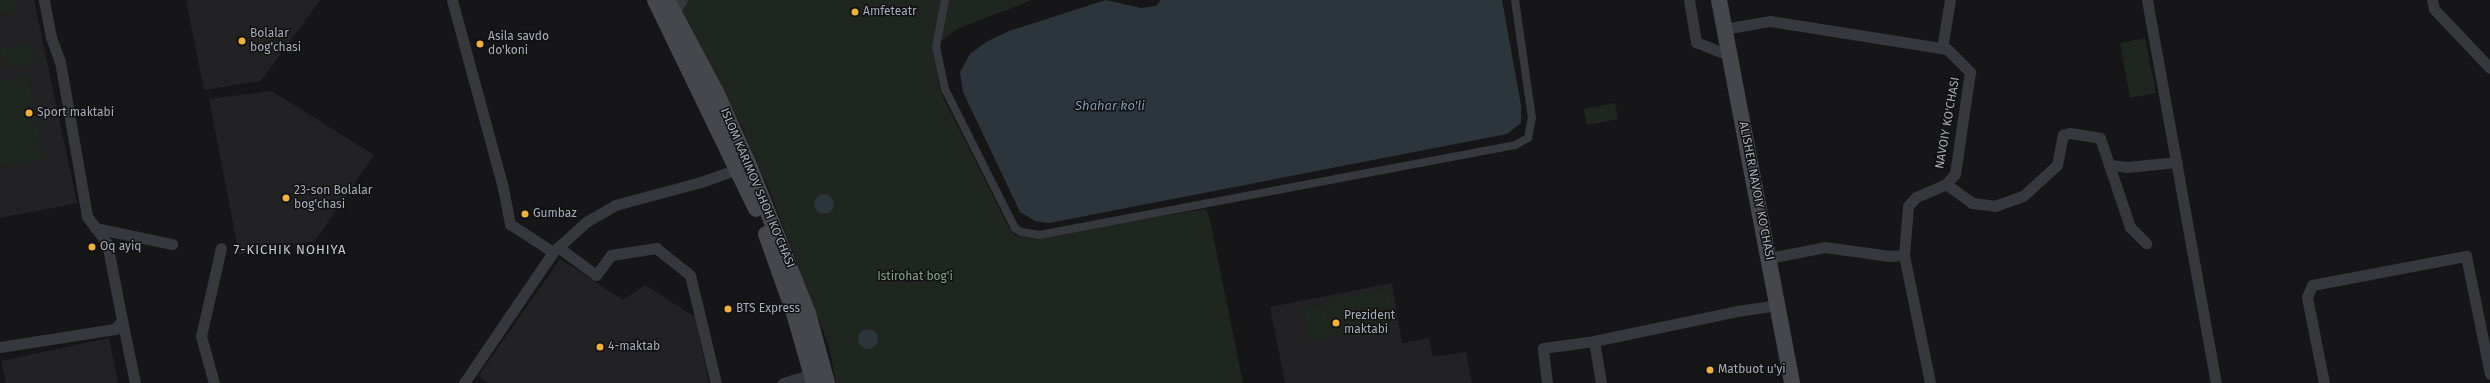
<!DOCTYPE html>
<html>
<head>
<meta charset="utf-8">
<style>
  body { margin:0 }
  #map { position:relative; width:2490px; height:383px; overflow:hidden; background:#161618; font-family:"Fira Sans",sans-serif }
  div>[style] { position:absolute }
  .built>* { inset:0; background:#222225 }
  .green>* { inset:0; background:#1e261f }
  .water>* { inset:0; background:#2c353c }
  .round { border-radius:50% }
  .pedestrian>* { height:8px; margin:-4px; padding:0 4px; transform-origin:4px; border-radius:4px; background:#37383d }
  .minor>* { height:11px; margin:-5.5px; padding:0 5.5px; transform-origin:5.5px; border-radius:5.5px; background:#37383d }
  .secondary>* { height:16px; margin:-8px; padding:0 8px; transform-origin:8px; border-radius:8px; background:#45474d }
  .dots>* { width:11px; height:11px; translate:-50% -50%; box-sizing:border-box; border:2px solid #111113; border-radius:50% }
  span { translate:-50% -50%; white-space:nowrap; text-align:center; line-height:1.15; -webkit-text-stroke:3px #111113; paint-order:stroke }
  .poi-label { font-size:12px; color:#a8adb8 }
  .left { translate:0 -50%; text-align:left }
  .street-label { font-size:12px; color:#a8adb8 }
  .park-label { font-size:12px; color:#7fa381 }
  .water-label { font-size:13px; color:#7f9bb3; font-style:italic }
  .neighbourhood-label { font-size:13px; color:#c9ccd4; letter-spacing:1px }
</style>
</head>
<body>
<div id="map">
  <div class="built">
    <i style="clip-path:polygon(0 0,34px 0,77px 203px,0 218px)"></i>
    <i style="clip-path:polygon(186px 0,320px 0,261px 81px,204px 90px)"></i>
    <i style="clip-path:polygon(272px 91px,374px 155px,315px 241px,239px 254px,209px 99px)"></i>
    <i style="clip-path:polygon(560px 259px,623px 300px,645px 285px,695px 317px,709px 383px,489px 383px,478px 376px)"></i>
    <i style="clip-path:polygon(1392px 283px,1402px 343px,1429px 338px,1433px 357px,1466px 352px,1472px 383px,1285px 383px,1270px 307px)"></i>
    <i style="clip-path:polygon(109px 338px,118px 383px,6px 383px,1px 361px)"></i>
  </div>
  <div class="green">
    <i style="clip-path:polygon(0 0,17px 0,19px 11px,0 15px)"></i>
    <i style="clip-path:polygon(673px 0,1033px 0,959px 28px,932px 47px,941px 93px,1009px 228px,1016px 236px,1031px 238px,1205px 209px,1209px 215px,1243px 383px,836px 383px,829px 346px,770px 192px,741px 125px)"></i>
    <i style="clip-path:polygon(2145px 38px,2156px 93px,2130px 98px,2120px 43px)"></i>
    <i style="clip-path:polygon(34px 44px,37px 64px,4px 69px,1px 49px)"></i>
    <i style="clip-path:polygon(28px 76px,43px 159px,0 167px,0 81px)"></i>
    <i style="clip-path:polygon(1615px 103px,1618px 119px,1587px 125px,1584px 109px)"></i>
    <i style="clip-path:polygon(1389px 288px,1396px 324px,1333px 336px,1326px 300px)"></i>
    <i style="clip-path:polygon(1324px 304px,1331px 339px,1310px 342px,1304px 308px)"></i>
  </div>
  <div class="water">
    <i style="clip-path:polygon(1106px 0,1141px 8px,1156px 6px,1161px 0,1502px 0,1521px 105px,1521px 123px,1507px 134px,1049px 223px,1035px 221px,1020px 212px,963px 92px,960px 72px,970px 54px,986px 42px,1009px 31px)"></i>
    <i class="round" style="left:814px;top:194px;width:20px;height:20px"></i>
    <i class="round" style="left:858px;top:329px;width:20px;height:20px"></i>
  </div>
  <div class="pedestrian">
    <i style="left:945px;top:0;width:48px;rotate:100.8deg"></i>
    <i style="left:936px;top:47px;width:43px;rotate:77.9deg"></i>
    <i style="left:945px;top:89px;width:156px;rotate:63.3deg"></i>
    <i style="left:1015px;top:228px;width:7px;rotate:34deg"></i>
    <i style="left:1021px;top:232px;width:18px;rotate:9deg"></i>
    <i style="left:1039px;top:235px;width:484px;rotate:-10.7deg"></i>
    <i style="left:1515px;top:145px;width:15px;rotate:-28deg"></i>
    <i style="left:1528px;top:138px;width:20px;rotate:-79deg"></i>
    <i style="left:1532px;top:118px;width:119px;rotate:-98.2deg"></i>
  </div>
  <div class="minor">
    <i style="left:452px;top:0;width:195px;rotate:74.8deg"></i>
    <i style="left:503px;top:188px;width:37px;rotate:79deg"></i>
    <i style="left:510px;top:224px;width:51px;rotate:33.1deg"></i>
    <i style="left:553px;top:252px;width:45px;rotate:-42.3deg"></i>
    <i style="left:586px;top:222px;width:34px;rotate:-30deg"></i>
    <i style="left:615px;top:205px;width:89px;rotate:-15deg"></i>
    <i style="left:701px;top:182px;width:45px;rotate:-19.7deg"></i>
    <i style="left:1689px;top:0;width:43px;rotate:80.5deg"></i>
    <i style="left:1696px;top:42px;width:27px;rotate:22deg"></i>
    <i style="left:2147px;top:0;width:389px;rotate:79.8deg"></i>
    <i style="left:2432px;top:0;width:9px;rotate:77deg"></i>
    <i style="left:2434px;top:9px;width:81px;rotate:46.5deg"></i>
    <i style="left:670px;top:17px;width:21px;rotate:-55deg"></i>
    <i style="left:1724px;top:29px;width:47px;rotate:-9.9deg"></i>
    <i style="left:1770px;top:21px;width:179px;rotate:9deg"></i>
    <i style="left:1947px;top:49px;width:33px;rotate:45deg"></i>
    <i style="left:1970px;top:72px;width:103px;rotate:98.4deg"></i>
    <i style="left:1955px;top:174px;width:13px;rotate:132deg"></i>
    <i style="left:1946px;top:184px;width:32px;rotate:36deg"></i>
    <i style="left:1972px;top:203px;width:23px;rotate:7deg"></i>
    <i style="left:1995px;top:206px;width:30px;rotate:-20deg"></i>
    <i style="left:2023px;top:196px;width:46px;rotate:-42.4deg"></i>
    <i style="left:2057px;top:165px;width:31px;rotate:-79deg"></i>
    <i style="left:2063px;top:135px;width:7px;rotate:-16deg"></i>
    <i style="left:2070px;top:133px;width:30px;rotate:9deg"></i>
    <i style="left:2100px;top:138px;width:94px;rotate:71.4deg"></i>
    <i style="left:2130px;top:227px;width:23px;rotate:45deg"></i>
    <i style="left:1942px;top:48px;width:49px;rotate:-80.5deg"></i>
    <i style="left:2109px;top:165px;width:18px;rotate:6deg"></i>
    <i style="left:2127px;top:167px;width:50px;rotate:-5.7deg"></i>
    <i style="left:95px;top:228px;width:79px;rotate:11.7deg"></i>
    <i style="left:558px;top:247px;width:47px;rotate:36.4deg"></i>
    <i style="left:596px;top:275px;width:25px;rotate:-53deg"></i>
    <i style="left:611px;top:255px;width:46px;rotate:-8.8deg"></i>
    <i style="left:656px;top:248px;width:43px;rotate:38.5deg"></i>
    <i style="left:690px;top:275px;width:111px;rotate:76.5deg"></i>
    <i style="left:1904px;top:255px;width:131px;rotate:78.5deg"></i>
    <i style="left:1769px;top:258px;width:57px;rotate:-11.1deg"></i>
    <i style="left:1825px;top:247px;width:65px;rotate:8deg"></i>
    <i style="left:1889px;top:256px;width:15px;rotate:-4deg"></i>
    <i style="left:1904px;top:255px;width:49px;rotate:-85.3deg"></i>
    <i style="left:1908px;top:206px;width:12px;rotate:-48deg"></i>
    <i style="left:1916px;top:197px;width:33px;rotate:-23deg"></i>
    <i style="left:122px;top:320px;width:64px;rotate:78.3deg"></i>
    <i style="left:1594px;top:341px;width:43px;rotate:80.5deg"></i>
    <i style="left:0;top:347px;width:116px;rotate:-8.9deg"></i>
    <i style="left:115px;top:329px;width:11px;rotate:-52deg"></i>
    <i style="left:122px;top:320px;width:78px;rotate:-101deg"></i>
    <i style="left:107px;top:243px;width:34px;rotate:-127deg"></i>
    <i style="left:87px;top:216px;width:156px;rotate:-99.9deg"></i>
    <i style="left:60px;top:62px;width:27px;rotate:-110deg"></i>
    <i style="left:51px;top:37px;width:38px;rotate:-101deg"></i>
    <i style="left:214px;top:383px;width:49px;rotate:-105.5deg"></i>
    <i style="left:201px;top:336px;width:90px;rotate:-77.2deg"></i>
    <i style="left:464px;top:383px;width:158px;rotate:-55.8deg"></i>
    <i style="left:783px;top:383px;width:30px;rotate:-17deg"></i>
    <i style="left:1547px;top:383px;width:35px;rotate:-97deg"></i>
    <i style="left:1543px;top:348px;width:51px;rotate:-7.8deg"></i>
    <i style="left:1594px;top:341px;width:146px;rotate:-11.8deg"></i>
    <i style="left:1737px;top:311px;width:41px;rotate:-8.3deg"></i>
    <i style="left:2324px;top:383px;width:88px;rotate:-101.2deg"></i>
    <i style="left:2307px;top:297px;width:13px;rotate:-67deg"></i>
    <i style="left:2312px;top:285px;width:157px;rotate:-10.7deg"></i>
    <i style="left:2466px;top:256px;width:120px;rotate:78.5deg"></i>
  </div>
  <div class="secondary">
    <i style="left:655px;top:0;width:232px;rotate:64.2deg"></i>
    <i style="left:667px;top:0;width:104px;rotate:62deg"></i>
    <i style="left:716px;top:92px;width:80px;rotate:65.7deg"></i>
    <i style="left:749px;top:165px;width:159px;rotate:68.3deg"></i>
    <i style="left:808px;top:313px;width:73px;rotate:74.8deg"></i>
    <i style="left:1719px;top:0;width:390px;rotate:79.2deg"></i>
    <i style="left:766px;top:234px;width:84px;rotate:70.5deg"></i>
    <i style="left:794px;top:313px;width:73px;rotate:74.1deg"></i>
  </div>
  <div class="dots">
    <i style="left:855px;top:12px;background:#f2b134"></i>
    <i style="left:242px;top:41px;background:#f2b134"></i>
    <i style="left:480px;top:44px;background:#f2b134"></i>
    <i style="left:29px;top:113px;background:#f2b134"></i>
    <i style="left:286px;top:198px;background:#f2b134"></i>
    <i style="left:525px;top:214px;background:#f2b134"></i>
    <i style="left:92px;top:247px;background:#f2b134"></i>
    <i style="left:728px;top:309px;background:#f2b134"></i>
    <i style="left:1336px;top:323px;background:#f2b134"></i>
    <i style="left:600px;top:347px;background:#f2b134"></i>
    <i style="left:1710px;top:370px;background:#f2b134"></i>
  </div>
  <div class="poi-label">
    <span class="left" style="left:863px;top:12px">Amfeteatr</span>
    <span class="left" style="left:250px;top:41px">Bolalar<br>bog'chasi</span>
    <span class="left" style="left:488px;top:44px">Asila savdo<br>do'koni</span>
    <span class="left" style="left:37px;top:113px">Sport maktabi</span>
    <span class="left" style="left:294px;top:198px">23-son Bolalar<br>bog'chasi</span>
    <span class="left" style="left:533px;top:214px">Gumbaz</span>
    <span class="left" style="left:100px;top:247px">Oq ayiq</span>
    <span class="left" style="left:736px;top:309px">BTS Express</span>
    <span class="left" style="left:1344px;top:323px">Prezident<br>maktabi</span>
    <span class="left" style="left:608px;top:347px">4-maktab</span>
    <span class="left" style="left:1718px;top:370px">Matbuot u'yi</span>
  </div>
  <div class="street-label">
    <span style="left:1948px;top:123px;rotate:-80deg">NAVOIY KO'CHASI</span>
    <span style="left:757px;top:188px;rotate:67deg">ISLOM KARIMOV SHOH KO'CHASI</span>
    <span style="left:1756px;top:191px;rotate:79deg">ALISHER NAVOIY KO'CHASI</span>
  </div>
  <div class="park-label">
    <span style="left:915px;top:277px">Istirohat bog'i</span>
  </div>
  <div class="water-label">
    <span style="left:1110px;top:106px">Shahar ko'li</span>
  </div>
  <div class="neighbourhood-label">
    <span style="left:290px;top:250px">7-KICHIK NOHIYA</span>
  </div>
</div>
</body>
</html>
